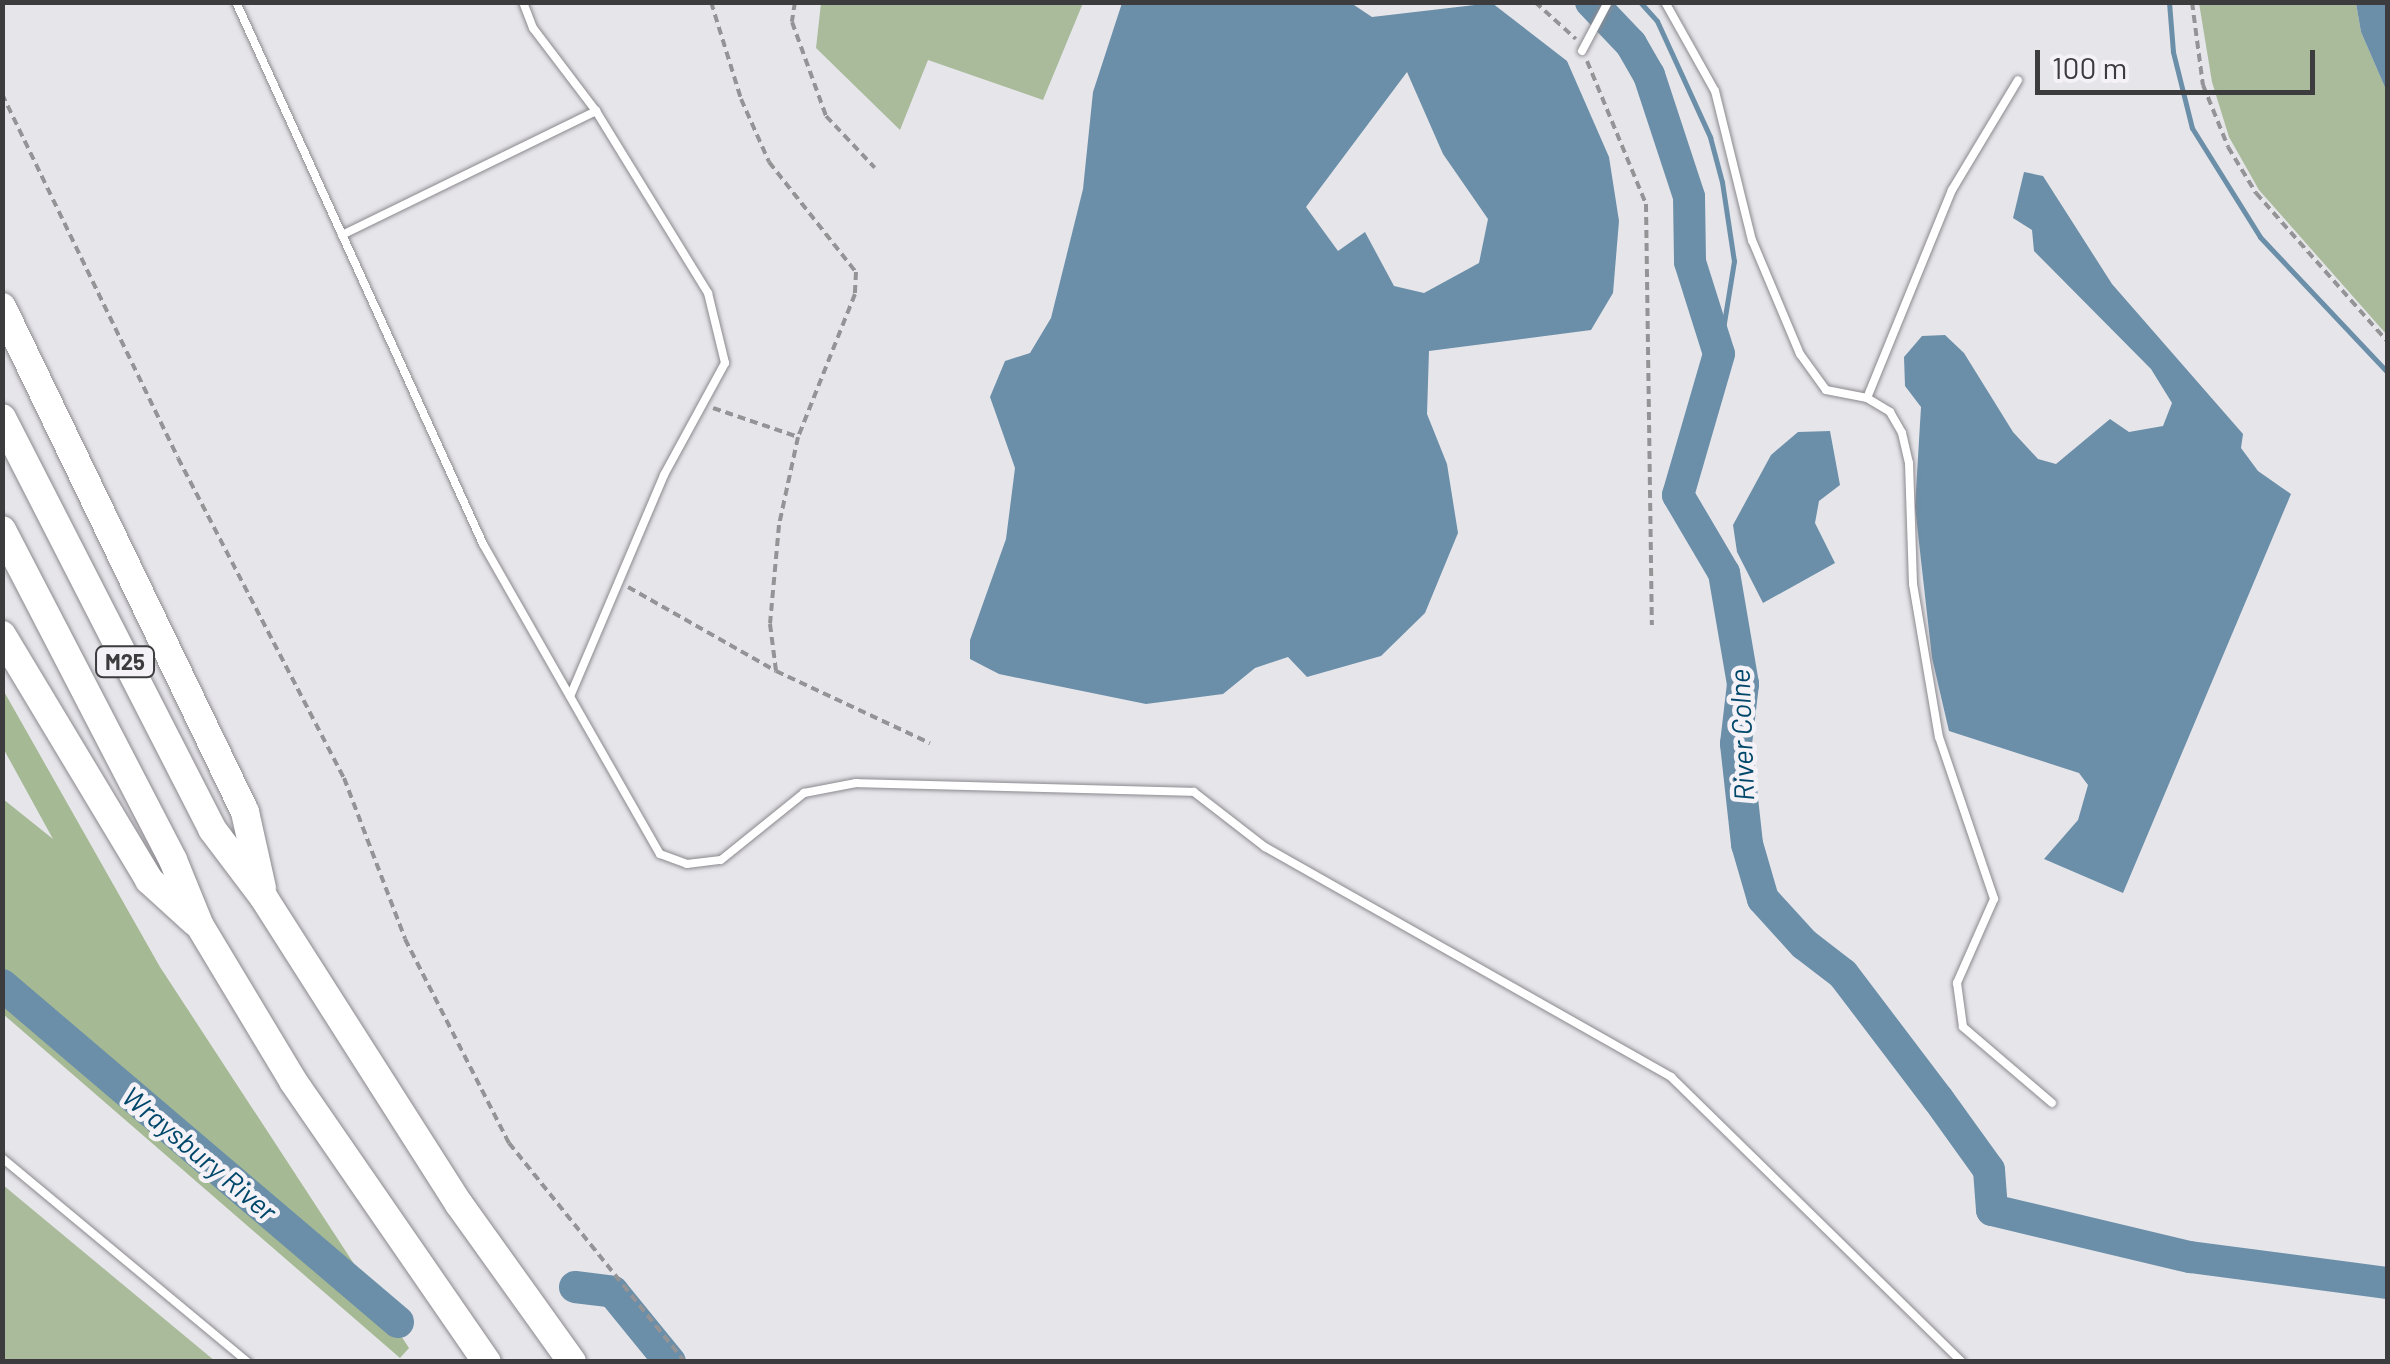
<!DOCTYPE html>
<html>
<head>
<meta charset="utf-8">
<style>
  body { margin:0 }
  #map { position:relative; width:2390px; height:1364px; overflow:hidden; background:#e6e5ea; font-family:Barlow,sans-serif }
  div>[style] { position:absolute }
  .green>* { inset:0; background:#aabb9c }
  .forest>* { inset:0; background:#a5b994 }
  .water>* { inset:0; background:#6b8fa9 }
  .stream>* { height:5px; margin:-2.5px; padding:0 2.5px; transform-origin:2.5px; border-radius:2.5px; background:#6b8fa9 }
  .river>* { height:32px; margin:-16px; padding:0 16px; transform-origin:16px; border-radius:16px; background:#6b8fa9 }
  .path>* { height:4px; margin-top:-2px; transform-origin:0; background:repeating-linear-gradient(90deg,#949396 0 8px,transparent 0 13px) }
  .roads { filter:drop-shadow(0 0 2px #8b898e) drop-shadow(0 0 2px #8b898e) }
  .service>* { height:8px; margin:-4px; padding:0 4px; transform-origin:4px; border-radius:4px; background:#fff }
  .motorway>* { height:28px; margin:-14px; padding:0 14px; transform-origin:14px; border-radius:14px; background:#fff }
  span { translate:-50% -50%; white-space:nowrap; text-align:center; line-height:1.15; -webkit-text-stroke:9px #f4f2f7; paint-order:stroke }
  .shield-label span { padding:2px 8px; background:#f4f2f7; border:2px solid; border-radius:8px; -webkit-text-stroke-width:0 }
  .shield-label { font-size:22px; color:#3c3b3d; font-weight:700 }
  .water-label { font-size:28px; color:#00476a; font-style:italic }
  .frame { position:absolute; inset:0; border:5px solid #3c3b3d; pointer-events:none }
  .scale { position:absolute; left:2035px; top:50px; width:280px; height:45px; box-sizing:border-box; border:5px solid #3c3b3d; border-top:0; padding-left:12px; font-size:30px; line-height:35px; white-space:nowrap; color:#3c3b3d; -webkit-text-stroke:8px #f4f2f7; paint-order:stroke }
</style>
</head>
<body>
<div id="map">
  <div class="green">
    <i style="clip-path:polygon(821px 3px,821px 2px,1083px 3px,1043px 100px,928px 60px,900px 130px,816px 48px)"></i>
    <i style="clip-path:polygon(2199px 3px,2356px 3px,2361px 32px,2387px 92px,2387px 335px,2259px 190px,2229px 137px,2212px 82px)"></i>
    <i style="clip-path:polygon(3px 1185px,215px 1361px,3px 1361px)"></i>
  </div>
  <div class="forest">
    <i style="clip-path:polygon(2px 688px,160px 967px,409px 1348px,400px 1358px,3px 1014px,3px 799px,53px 839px,3px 748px)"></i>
  </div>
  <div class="water">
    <i style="clip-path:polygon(evenodd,1122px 3px,1351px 3px,1372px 17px,1492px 3px,1567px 61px,1609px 157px,1619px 221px,1613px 293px,1591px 330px,1429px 351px,1427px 414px,1447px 464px,1458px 533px,1425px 613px,1381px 656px,1307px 677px,1288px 657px,1255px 668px,1223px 694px,1146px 704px,999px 674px,970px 659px,970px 640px,1006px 539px,1015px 468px,990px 397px,1005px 361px,1030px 353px,1051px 318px,1083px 189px,1093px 92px,1122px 3px,1407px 72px,1443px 154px,1488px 219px,1479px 263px,1424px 293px,1394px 286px,1365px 232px,1338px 251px,1306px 207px,1407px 72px)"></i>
    <i style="clip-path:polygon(2356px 3px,2387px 3px,2387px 92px,2361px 32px)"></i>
    <i style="clip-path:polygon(2024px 172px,2043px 176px,2112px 284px,2243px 434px,2241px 448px,2258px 471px,2291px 494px,2123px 893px,2044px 859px,2078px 820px,2088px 785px,2079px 773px,1949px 731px,1932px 658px,1915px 507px,1921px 407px,1905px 386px,1904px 357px,1922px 336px,1945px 335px,1964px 353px,2013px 432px,2038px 459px,2056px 464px,2110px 419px,2129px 432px,2163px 426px,2172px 403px,2151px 369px,2034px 251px,2032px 230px,2013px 218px)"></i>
    <i style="clip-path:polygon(1830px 431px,1840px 485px,1819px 501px,1815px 523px,1835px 563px,1763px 603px,1737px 552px,1733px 525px,1771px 455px,1798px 432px)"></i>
  </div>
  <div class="stream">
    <i style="left:1640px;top:2px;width:25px;rotate:48deg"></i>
    <i style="left:1657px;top:21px;width:128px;rotate:65.4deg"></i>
    <i style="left:1710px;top:137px;width:47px;rotate:75.1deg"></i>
    <i style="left:1722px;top:182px;width:80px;rotate:81.4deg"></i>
    <i style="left:1734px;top:261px;width:94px;rotate:99.2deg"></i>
    <i style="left:2169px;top:2px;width:50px;rotate:85.4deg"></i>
    <i style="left:2173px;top:52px;width:78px;rotate:76deg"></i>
    <i style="left:2192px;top:128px;width:128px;rotate:58deg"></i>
    <i style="left:2260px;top:237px;width:187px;rotate:46.7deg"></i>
  </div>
  <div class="river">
    <i style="left:1591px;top:2px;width:58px;rotate:46.4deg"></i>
    <i style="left:1631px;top:44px;width:36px;rotate:60deg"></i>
    <i style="left:1649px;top:75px;width:128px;rotate:71.8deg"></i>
    <i style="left:1689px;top:197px;width:65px;rotate:89.1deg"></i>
    <i style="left:1690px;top:262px;width:96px;rotate:72.5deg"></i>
    <i style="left:1719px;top:354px;width:147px;rotate:106.2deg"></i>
    <i style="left:1678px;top:495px;width:91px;rotate:59.5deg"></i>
    <i style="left:1724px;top:573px;width:113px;rotate:80.3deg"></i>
    <i style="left:1743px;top:684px;width:60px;rotate:96.7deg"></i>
    <i style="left:1736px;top:744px;width:101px;rotate:83.7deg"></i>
    <i style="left:1747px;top:844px;width:57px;rotate:73.8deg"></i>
    <i style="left:1763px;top:899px;width:61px;rotate:47.7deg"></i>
    <i style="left:1804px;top:944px;width:49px;rotate:37.6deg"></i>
    <i style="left:1843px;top:974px;width:157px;rotate:52.8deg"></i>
    <i style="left:1938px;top:1099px;width:87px;rotate:54.3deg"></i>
    <i style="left:1989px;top:1170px;width:40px;rotate:85.7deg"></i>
    <i style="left:1992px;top:1210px;width:204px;rotate:13.4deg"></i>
    <i style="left:2190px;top:1257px;width:200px;rotate:7.5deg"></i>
    <i style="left:2px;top:985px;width:520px;rotate:40.4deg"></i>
    <i style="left:575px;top:1287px;width:38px;rotate:7deg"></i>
    <i style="left:613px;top:1292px;width:90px;rotate:50.8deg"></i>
  </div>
  <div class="path">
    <i style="left:711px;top:2px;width:102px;rotate:72.8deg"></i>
    <i style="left:741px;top:99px;width:69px;rotate:66deg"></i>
    <i style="left:769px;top:162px;width:140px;rotate:51.7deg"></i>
    <i style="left:856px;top:272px;width:22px;rotate:93deg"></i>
    <i style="left:855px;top:294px;width:154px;rotate:111.7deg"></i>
    <i style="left:798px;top:437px;width:90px;rotate:102.2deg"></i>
    <i style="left:779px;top:525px;width:99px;rotate:95.2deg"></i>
    <i style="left:770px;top:624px;width:47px;rotate:82.7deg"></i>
    <i style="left:776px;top:671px;width:170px;rotate:25.1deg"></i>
    <i style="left:795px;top:2px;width:20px;rotate:99deg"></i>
    <i style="left:792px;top:22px;width:100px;rotate:70.1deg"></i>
    <i style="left:826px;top:116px;width:71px;rotate:46.7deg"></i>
    <i style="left:1535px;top:2px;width:55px;rotate:42.1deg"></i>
    <i style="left:2192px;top:2px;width:84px;rotate:82.5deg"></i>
    <i style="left:2203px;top:85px;width:67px;rotate:68deg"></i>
    <i style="left:2228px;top:147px;width:54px;rotate:58.7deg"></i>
    <i style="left:2256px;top:193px;width:199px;rotate:48.5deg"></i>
    <i style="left:1587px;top:61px;width:155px;rotate:67.6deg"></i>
    <i style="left:1646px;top:204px;width:421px;rotate:89.2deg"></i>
    <i style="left:2px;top:94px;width:404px;rotate:64.2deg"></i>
    <i style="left:178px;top:458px;width:360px;rotate:62.6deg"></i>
    <i style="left:344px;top:778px;width:172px;rotate:69.2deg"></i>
    <i style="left:405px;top:939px;width:229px;rotate:63deg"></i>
    <i style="left:509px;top:1143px;width:281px;rotate:51.2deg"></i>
    <i style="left:713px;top:408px;width:90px;rotate:18.8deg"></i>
    <i style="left:628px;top:587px;width:170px;rotate:29.6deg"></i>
  </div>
  <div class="roads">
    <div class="service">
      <i style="left:236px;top:2px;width:596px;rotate:65.5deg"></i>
      <i style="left:483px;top:544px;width:357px;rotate:60.3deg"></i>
      <i style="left:660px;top:854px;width:29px;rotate:20deg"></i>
      <i style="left:687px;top:864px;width:34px;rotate:-7deg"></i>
      <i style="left:721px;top:860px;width:107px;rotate:-38.9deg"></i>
      <i style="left:804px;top:793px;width:53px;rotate:-10.9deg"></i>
      <i style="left:856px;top:783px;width:338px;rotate:1.5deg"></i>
      <i style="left:1194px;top:792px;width:90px;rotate:37.8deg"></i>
      <i style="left:1265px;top:847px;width:467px;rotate:29.5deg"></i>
      <i style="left:1671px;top:1077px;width:407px;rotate:44.4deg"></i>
      <i style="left:523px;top:2px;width:28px;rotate:69deg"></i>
      <i style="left:533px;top:28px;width:104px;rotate:52.8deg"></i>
      <i style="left:596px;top:111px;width:214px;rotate:58.4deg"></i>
      <i style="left:708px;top:293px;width:72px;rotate:76.3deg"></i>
      <i style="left:725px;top:363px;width:128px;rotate:118.6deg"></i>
      <i style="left:664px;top:475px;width:240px;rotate:113deg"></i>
      <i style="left:1665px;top:2px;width:102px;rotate:60.7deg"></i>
      <i style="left:1715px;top:91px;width:154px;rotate:76.1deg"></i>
      <i style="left:1752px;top:240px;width:124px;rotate:67.2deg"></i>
      <i style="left:1800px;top:354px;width:44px;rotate:54.2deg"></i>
      <i style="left:1826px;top:390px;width:42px;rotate:11deg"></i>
      <i style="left:1867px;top:398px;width:27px;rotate:31deg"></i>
      <i style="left:1890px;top:412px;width:24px;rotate:60deg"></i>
      <i style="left:1902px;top:433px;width:31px;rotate:77deg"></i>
      <i style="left:1909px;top:463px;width:121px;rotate:88.1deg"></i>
      <i style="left:1913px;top:584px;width:155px;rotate:80.4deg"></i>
      <i style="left:1939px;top:737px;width:171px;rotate:71.2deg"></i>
      <i style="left:1994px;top:899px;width:92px;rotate:113.8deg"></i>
      <i style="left:1957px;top:983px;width:44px;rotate:82.2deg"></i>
      <i style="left:1963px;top:1027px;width:117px;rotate:40.5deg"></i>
      <i style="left:1582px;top:51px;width:55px;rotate:-62deg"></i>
      <i style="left:342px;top:235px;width:283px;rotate:-26deg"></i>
      <i style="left:1867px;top:398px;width:225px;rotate:-67.8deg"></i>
      <i style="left:1952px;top:190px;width:128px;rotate:-59deg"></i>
      <i style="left:2px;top:1158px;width:320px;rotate:39.7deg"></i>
    </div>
    <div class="motorway">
      <i style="left:2px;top:307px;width:560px;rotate:64.3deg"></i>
      <i style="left:245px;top:812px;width:78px;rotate:77.4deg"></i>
      <i style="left:2px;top:418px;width:462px;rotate:62.9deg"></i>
      <i style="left:212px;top:829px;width:86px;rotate:53deg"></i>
      <i style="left:264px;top:898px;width:363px;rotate:57.5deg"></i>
      <i style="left:459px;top:1204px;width:194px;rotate:54.4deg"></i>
      <i style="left:2px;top:530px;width:372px;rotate:62.6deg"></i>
      <i style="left:173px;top:860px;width:71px;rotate:67.8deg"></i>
      <i style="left:200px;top:926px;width:181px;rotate:59deg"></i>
      <i style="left:293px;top:1081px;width:341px;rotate:55.4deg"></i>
      <i style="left:2px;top:635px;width:286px;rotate:59deg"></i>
      <i style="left:149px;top:880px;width:62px;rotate:42.4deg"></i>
    </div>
  </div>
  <div class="shield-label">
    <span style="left:125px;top:662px">M25</span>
  </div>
  <div class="water-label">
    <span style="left:1741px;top:735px;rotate:-92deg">River Colne</span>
    <span style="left:200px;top:1153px;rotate:40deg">Wraysbury River</span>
  </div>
  <div class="frame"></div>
  <div class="scale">100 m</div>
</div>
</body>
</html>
